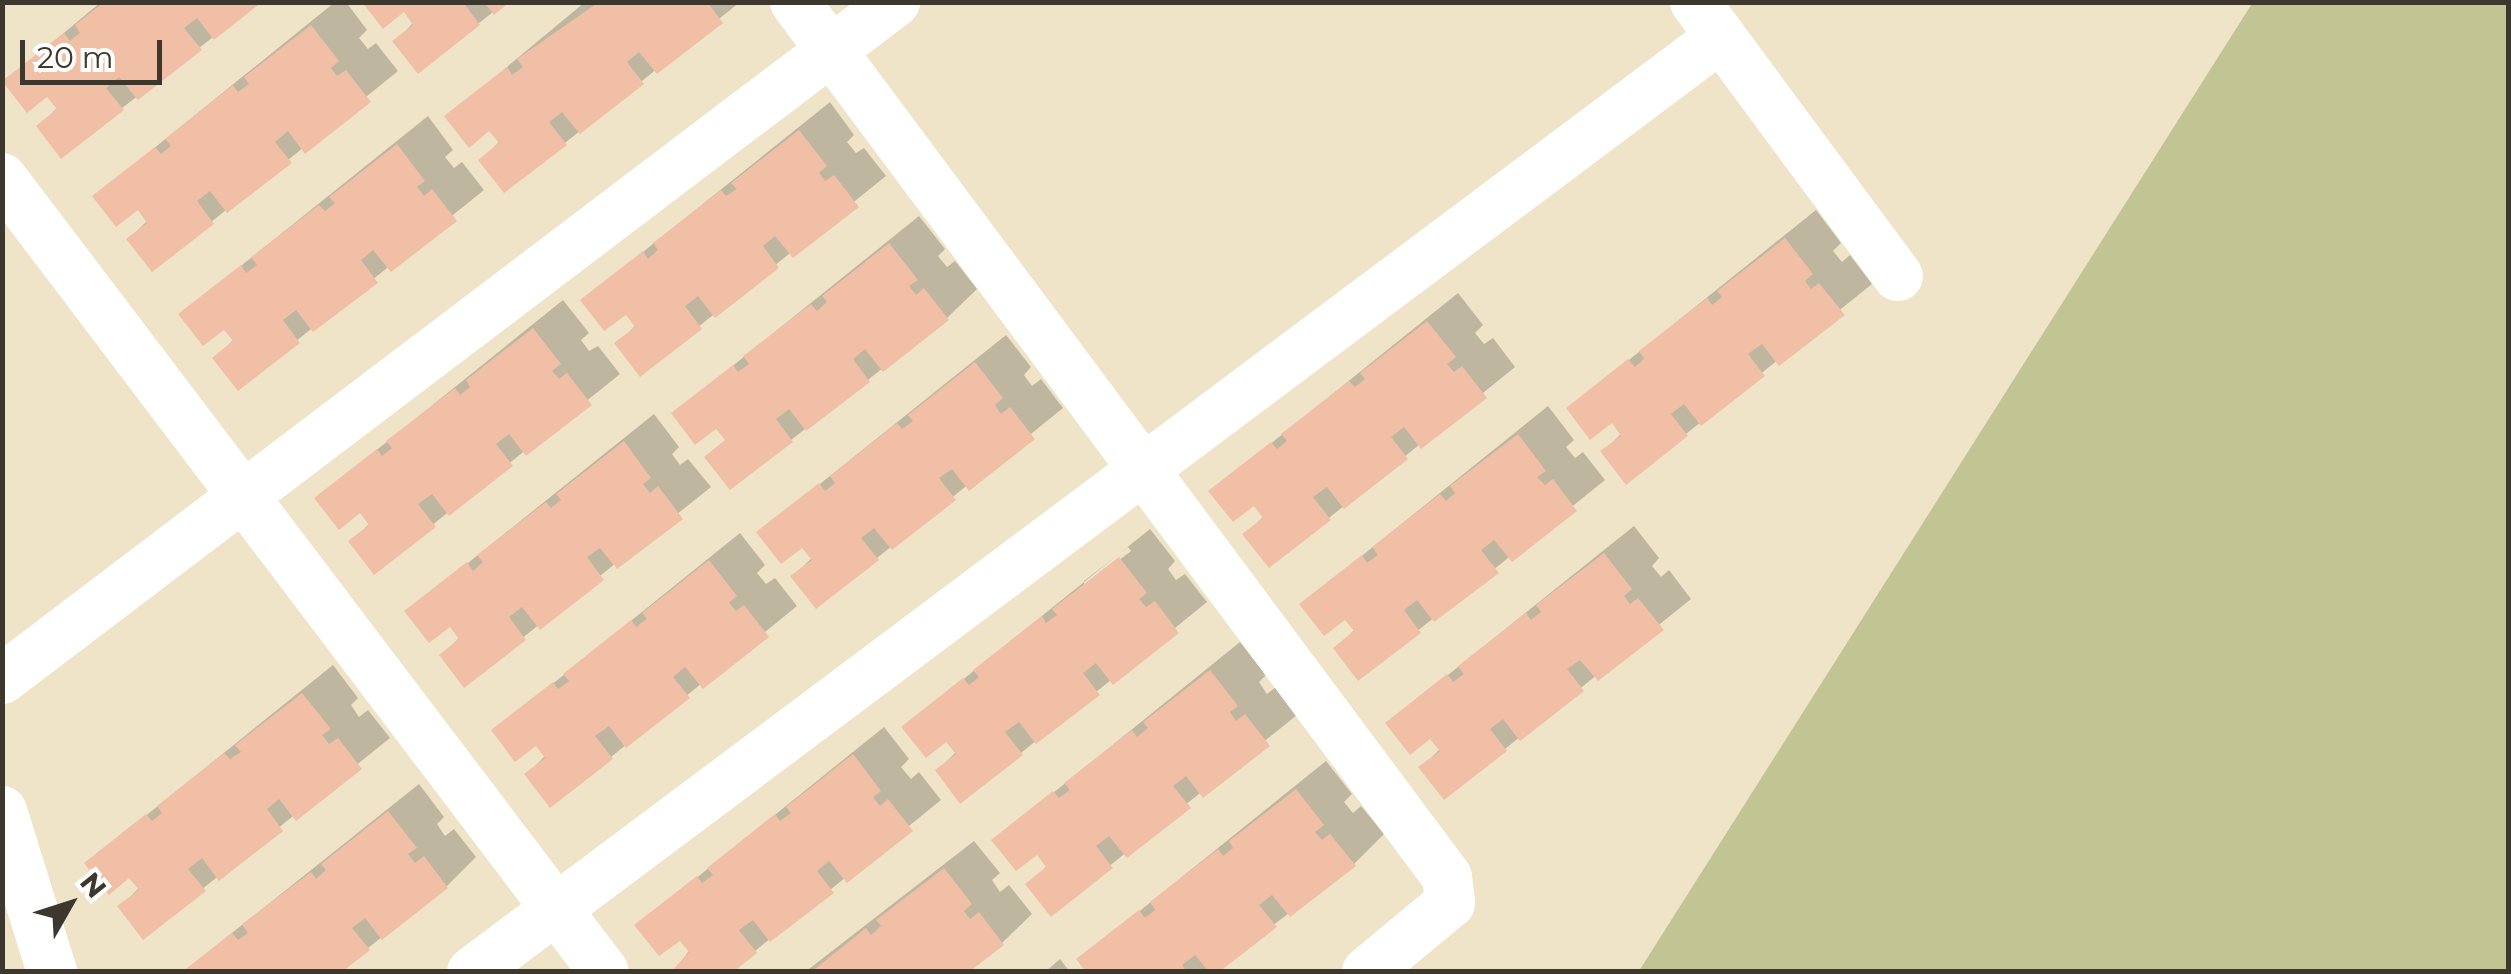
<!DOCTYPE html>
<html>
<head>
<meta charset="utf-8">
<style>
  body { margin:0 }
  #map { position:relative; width:2511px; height:974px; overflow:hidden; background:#efe4c8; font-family:Montserrat,sans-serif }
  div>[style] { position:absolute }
  .green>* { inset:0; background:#c1c493 }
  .shadow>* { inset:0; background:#0003 }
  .building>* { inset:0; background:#f1bfa5 }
  .minor>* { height:50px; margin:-25px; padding:0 25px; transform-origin:25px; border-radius:25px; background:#fff }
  span { translate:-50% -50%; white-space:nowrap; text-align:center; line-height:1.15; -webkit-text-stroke:10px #fff; paint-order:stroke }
  .frame { position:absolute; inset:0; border:5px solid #3c382d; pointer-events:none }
  .north { position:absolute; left:20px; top:854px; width:100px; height:100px; -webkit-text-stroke:8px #fff; paint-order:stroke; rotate:51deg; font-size:28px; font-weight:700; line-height:40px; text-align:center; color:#3c382d }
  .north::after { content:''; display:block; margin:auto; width:35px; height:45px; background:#3c382d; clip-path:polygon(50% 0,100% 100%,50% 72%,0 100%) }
  .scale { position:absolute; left:20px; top:40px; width:142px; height:45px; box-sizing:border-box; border:5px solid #3c382d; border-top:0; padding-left:12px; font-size:30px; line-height:35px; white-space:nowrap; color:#3c382d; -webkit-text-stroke:8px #fff; paint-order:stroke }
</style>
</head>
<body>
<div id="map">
  <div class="green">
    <i style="clip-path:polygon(2253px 2px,2508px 3px,2508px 971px,1639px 971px)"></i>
  </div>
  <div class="shadow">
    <i style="clip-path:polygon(101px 2px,258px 2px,62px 155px,39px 126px,58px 107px,48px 94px,5px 82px)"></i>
    <i style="clip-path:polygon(335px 2px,346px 2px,367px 30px,359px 38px,368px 49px,376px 43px,398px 71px,153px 269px,129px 239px,148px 220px,138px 207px,95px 196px)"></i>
    <i style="clip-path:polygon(366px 2px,506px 2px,479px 23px,396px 41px,414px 22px,405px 9px)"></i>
    <i style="clip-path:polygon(585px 2px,740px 2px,565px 143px,481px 160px,500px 141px,490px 128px,448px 116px)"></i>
    <i style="clip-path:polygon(830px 102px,854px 135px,847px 142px,856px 153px,864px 148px,886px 176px,641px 373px,617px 344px,636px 325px,626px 312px,583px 300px)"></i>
    <i style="clip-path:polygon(428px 116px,453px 150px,445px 157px,454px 168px,462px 162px,484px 190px,239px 387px,216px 358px,234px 339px,225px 326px,181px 314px)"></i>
    <i style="clip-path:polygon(1816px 210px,1841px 243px,1833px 251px,1842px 262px,1850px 255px,1872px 284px,1686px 434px,1603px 452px,1622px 433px,1612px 420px,1569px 408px)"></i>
    <i style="clip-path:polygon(919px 216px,945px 249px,938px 256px,947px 267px,955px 261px,977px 289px,947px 318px,791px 440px,727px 438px,717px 426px,674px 413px)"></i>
    <i style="clip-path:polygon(1458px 293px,1483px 325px,1475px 333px,1484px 344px,1493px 338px,1515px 367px,1329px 518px,1246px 534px,1264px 516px,1255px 502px,1212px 491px)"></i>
    <i style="clip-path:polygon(563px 300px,589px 333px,581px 340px,589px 351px,598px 346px,620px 374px,374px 572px,351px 542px,370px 523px,360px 509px,317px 498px)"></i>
    <i style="clip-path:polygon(1006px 335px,1031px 367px,1024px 375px,1032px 386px,1041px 379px,1063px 408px,877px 558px,793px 576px,813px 557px,802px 544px,760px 532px)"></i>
    <i style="clip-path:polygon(1548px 406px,1574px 440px,1566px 447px,1575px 458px,1583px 452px,1605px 480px,1359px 678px,1337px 648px,1355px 629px,1346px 616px,1302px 604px)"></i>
    <i style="clip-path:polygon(654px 414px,679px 447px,672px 454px,680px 465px,688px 459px,711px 487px,465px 684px,442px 655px,461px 636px,451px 623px,408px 611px)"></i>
    <i style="clip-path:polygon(1634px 526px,1659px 558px,1652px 566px,1661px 577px,1669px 570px,1691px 599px,1505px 749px,1422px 767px,1441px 748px,1431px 735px,1388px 723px)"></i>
    <i style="clip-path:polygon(evenodd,1150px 529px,1175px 561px,1168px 569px,1176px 580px,1185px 574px,1207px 602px,1021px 753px,938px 770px,957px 751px,946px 738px,904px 727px,1150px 529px,1128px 547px,1131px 551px,1084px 587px,1084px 581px,1128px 547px)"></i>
    <i style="clip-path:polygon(740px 533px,765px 565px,757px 573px,766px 584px,775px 578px,797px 606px,611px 757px,527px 774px,546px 755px,536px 742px,494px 731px)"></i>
    <i style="clip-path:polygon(1240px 642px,1266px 675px,1259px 682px,1267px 694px,1276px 687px,1297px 715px,1051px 913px,1028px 884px,1048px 865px,1037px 852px,995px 840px)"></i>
    <i style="clip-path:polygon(333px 665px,358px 698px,351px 705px,359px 717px,368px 710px,390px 738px,144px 936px,121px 906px,140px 887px,130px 875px,87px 863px)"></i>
    <i style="clip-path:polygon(884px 727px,909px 759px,901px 767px,911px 779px,919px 772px,941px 800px,755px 951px,674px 972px,690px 949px,681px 937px,638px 925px)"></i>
    <i style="clip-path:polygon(1326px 761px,1352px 794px,1344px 802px,1353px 813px,1361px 806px,1384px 834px,1354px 864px,1211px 972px,1124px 972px,1080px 959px)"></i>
    <i style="clip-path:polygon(419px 784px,444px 817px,437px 824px,445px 836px,454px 829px,476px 857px,447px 886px,368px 948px,183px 972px)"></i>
    <i style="clip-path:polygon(974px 841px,1000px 873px,992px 880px,1000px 892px,1009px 885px,1032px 914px,1002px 943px,965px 972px,805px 972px)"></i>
    <i style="clip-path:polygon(1060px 959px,1070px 972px,1045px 972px)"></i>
  </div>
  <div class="building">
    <i style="clip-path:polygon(104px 2px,262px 2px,214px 40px,197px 18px,184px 28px,202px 50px,138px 100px,119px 77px,106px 88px,124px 110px,61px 159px,36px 126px,57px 109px,47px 97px,27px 113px,2px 81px,64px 33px,70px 41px,80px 33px,75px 25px)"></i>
    <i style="clip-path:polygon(362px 2px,463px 2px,480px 25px,418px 74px,392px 41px,413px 25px,404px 12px,383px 29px)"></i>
    <i style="clip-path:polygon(484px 2px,510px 2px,494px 15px)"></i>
    <i style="clip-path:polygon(599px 2px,707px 2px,723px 23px,657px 74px,639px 52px,627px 62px,644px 84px,580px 134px,562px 112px,549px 122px,567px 145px,504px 193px,478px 160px,499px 143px,489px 131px,469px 148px,444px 116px,507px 67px,512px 75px,523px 67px,517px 59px)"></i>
    <i style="clip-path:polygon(311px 25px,339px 61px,331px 68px,337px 76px,346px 70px,371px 102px,305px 154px,288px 131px,275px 142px,292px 163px,227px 213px,210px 191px,197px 201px,214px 224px,152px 272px,126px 239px,147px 223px,138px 210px,116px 227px,92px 196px,155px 147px,161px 154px,171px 146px,165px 139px,233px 85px,238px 92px,249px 84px,244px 77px)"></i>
    <i style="clip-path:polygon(799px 130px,827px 166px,819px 173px,825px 181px,834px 175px,859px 207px,793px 258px,775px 236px,763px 246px,779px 268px,715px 318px,698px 296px,685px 306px,702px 329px,640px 377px,614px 343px,635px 327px,626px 315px,604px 331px,580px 300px,643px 251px,648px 259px,658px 250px,653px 243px,721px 190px,726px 196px,737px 189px,731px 183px)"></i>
    <i style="clip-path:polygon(397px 144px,425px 181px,417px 187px,424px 196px,432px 189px,457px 221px,391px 272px,373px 250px,361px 260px,378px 283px,313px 332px,296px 310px,283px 320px,300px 343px,238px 391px,212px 358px,233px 341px,224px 330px,203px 346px,178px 314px,241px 265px,246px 273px,257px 265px,251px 257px,319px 205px,325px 211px,335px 203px,329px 197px)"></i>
    <i style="clip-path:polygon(1785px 238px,1813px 274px,1805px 281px,1811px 289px,1819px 283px,1845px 315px,1779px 366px,1762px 344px,1748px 354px,1765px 376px,1701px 426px,1684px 404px,1671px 414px,1688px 436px,1626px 485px,1600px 451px,1621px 436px,1612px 423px,1590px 440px,1566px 408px,1628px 359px,1635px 367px,1644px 359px,1639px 351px,1707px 298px,1712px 305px,1722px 297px,1717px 291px)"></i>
    <i style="clip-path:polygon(889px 243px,918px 280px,909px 286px,916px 295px,924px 288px,949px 320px,883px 372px,865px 349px,853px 359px,870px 382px,806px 431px,789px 409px,776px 419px,793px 442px,730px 490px,704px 457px,725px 440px,716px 429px,695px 445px,671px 413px,733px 365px,738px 372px,749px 364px,743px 356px,811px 304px,817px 311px,827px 302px,822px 296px)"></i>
    <i style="clip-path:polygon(1427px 321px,1456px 357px,1447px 364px,1454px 372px,1462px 366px,1487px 398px,1421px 449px,1404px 427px,1391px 437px,1408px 459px,1344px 509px,1327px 487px,1313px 497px,1331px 520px,1269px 568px,1242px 534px,1263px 518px,1254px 506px,1233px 522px,1208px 491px,1271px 442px,1277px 449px,1287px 441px,1281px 434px,1349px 381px,1355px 387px,1365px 379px,1360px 373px)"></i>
    <i style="clip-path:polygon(533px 328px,561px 364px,552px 371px,559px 379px,567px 373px,592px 405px,526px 456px,509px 434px,496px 444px,513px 466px,449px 516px,432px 494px,418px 504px,436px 527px,374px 575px,348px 541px,369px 525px,360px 513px,339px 530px,314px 498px,377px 449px,382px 456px,392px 448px,386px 441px,455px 388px,460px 395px,470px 387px,466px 380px)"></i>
    <i style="clip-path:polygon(975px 362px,1003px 398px,995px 405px,1001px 414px,1010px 407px,1035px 439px,969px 491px,952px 469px,939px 478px,956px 500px,892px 550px,874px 528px,861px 538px,879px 560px,816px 609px,790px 576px,812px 560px,802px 548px,781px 564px,756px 532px,819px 483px,825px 491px,835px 483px,830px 476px,897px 423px,902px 429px,913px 421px,908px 415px)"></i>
    <i style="clip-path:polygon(1518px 434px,1546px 471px,1537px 477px,1545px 485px,1553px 479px,1577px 511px,1512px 562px,1494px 540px,1481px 550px,1499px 573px,1434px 622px,1417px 600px,1404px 610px,1421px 633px,1358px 681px,1333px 648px,1354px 631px,1345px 620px,1324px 636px,1299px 604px,1362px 555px,1367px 563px,1378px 555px,1372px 547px,1440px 494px,1446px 501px,1455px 493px,1450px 486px)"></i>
    <i style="clip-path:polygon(624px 441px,651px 478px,643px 484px,650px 493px,658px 486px,683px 519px,617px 569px,600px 548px,587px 557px,604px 580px,540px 630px,522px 607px,509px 617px,526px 640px,464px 688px,439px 655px,459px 639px,450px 627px,429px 643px,404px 611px,467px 562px,473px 571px,483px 562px,477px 555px,546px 502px,551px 508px,561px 500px,556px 494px)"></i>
    <i style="clip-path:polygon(1604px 553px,1632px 589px,1624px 596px,1630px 604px,1638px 598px,1664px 630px,1598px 681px,1580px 660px,1567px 669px,1584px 691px,1520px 741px,1503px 719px,1490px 729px,1507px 751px,1444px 800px,1418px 767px,1440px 751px,1430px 739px,1410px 755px,1385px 723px,1447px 674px,1453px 682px,1464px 674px,1458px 666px,1526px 613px,1531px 620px,1541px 612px,1536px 605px)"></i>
    <i style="clip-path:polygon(1119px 557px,1147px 593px,1139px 599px,1146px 607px,1155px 601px,1179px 633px,1113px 685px,1096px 663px,1083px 673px,1100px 695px,1036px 744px,1019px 722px,1005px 732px,1023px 755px,960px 804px,935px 770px,956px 754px,946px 742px,926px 758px,901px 727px,963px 678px,969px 685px,979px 677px,973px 670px,1042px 616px,1046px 623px,1057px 615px,1052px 609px)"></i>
    <i style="clip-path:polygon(709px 560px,737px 596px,729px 603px,736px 611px,744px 605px,769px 637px,703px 689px,685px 667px,673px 677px,690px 698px,626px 748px,609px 726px,595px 736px,613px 759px,550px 808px,524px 774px,545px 758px,536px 746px,515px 762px,491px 730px,553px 682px,558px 689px,569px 681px,563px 674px,631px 620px,636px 627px,647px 619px,642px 613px)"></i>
    <i style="clip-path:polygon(1210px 670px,1238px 706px,1230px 712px,1236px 721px,1245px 714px,1270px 746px,1203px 798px,1186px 776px,1173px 786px,1191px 808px,1127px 858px,1109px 836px,1096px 846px,1113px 868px,1051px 917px,1025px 884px,1046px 867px,1037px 855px,1016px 871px,991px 840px,1053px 791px,1059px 798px,1070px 790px,1064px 783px,1132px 730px,1137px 737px,1148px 728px,1143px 722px)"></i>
    <i style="clip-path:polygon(302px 693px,331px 729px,322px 735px,329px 744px,338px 738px,362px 769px,296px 821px,279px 799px,267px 809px,283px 831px,219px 881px,202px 858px,188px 869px,206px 891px,143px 940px,117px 906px,139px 890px,129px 878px,109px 895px,84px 863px,146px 814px,152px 821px,162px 813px,157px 806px,224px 753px,230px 759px,241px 752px,235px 745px)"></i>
    <i style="clip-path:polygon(853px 754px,881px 791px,873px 797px,880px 806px,888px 799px,913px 831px,847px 883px,829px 861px,817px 871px,834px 893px,770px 942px,753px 920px,739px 930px,757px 953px,733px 972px,671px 972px,689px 952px,680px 941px,659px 956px,634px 925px,697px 876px,702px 883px,713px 875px,707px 868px,775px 814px,780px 821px,791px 813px,786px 807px)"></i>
    <i style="clip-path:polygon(1296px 789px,1324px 825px,1315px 832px,1322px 840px,1330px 834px,1356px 866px,1290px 917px,1272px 895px,1259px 905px,1277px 927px,1219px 972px,1209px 972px,1195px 955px,1182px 965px,1187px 972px,1086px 972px,1076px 959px,1139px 910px,1145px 918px,1155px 910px,1150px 902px,1218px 849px,1223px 856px,1233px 848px,1229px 841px)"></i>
    <i style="clip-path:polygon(388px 811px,417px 848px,408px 854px,415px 863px,424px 856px,448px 888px,382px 940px,365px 918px,352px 928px,370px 950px,342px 972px,182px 972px,232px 933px,238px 940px,248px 933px,242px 924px,311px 872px,316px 879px,326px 870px,321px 864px)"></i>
    <i style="clip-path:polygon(944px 868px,972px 904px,964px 911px,970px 919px,979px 912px,1004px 945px,969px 972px,811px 972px,866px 928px,871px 935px,881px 926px,876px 920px)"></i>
  </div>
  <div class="minor">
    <i style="left:795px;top:2px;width:1091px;rotate:53.31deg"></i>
    <i style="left:1447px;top:877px;width:26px;rotate:83deg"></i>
    <i style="left:1450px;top:903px;width:108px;rotate:140.3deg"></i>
    <i style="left:1695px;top:2px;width:341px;rotate:53.5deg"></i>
    <i style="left:2px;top:178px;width:996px;rotate:52.83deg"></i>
    <i style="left:2px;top:679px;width:1121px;rotate:-37.17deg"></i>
    <i style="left:2px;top:811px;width:169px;rotate:72.7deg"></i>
    <i style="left:472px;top:972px;width:1560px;rotate:-36.82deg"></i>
  </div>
  <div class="frame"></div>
  <div class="north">N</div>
  <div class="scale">20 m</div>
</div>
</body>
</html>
